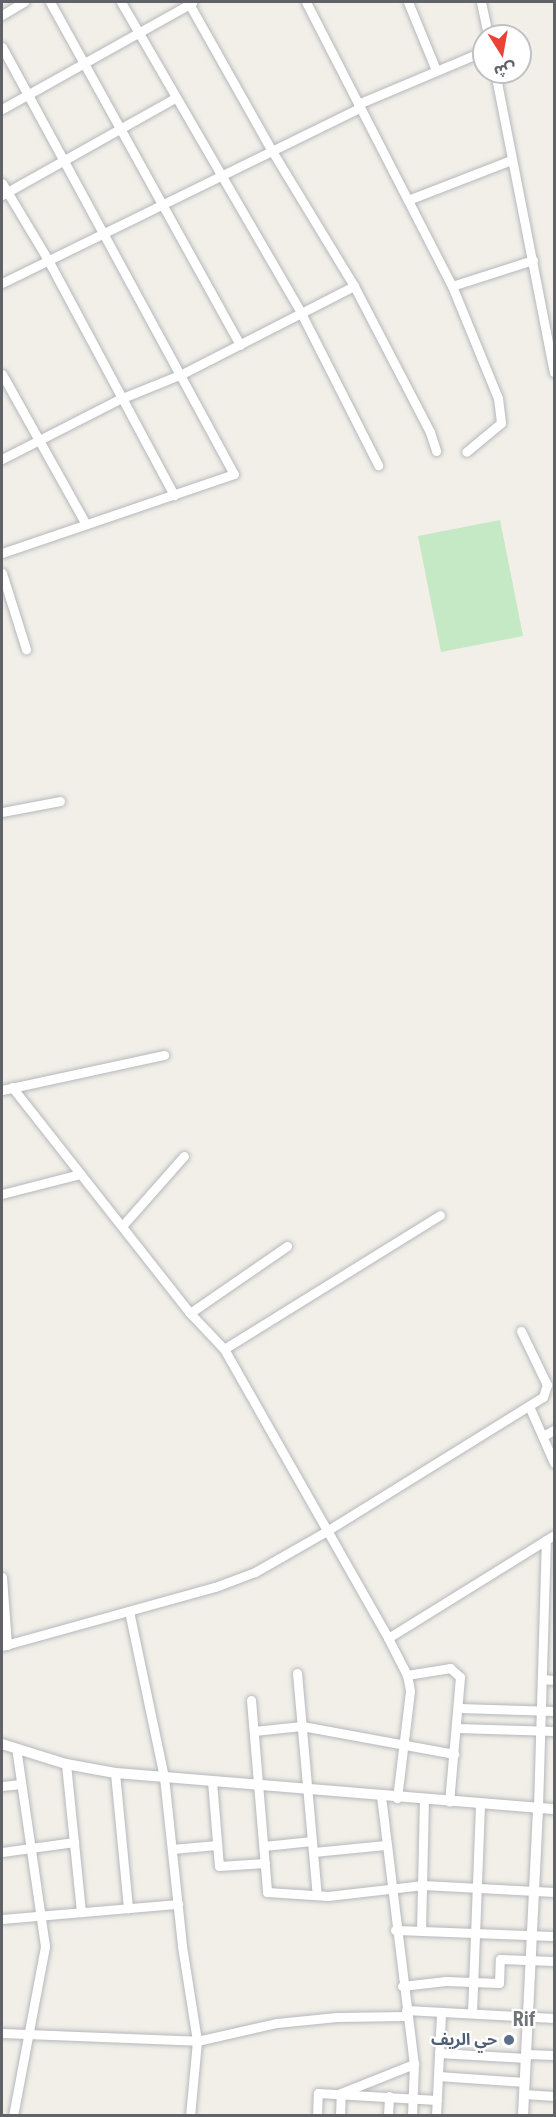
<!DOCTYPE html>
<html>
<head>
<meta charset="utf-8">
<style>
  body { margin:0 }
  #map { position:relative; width:556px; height:2117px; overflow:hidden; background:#f1efe8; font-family:"Roboto Condensed","Noto Sans Arabic",sans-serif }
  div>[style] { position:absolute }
  .green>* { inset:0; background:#c5e8c5 }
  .roads { filter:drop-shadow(0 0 2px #b5b8bc) drop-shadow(0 0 2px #b5b8bc) }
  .minor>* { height:9px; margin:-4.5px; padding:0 4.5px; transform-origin:4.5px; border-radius:4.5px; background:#fff }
  .tertiary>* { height:10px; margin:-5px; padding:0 5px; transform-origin:5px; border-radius:5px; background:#fff }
  .dots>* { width:16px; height:16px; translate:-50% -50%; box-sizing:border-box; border:3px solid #fff; border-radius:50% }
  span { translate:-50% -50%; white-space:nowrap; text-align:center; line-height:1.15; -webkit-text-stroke:4.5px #fff; paint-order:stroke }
  .service-label { font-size:16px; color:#4e5e75; font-weight:700 }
  .right { translate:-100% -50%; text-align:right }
  .quarter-label { font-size:20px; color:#70757a; font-weight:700 }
  .frame { position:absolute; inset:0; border:3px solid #5f6368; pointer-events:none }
  .north { position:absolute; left:472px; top:24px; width:60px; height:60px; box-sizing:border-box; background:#fff; border:2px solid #bfc1c3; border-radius:50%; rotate:169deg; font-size:16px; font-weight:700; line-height:24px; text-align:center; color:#5f6368 }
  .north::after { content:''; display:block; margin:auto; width:21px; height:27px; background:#ea4335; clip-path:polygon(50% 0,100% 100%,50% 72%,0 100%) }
</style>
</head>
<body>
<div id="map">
  <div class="green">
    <i style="clip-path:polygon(500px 520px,523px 636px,441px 652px,418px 536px)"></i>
  </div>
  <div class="roads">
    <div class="minor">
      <i style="left:50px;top:2px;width:392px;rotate:61deg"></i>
      <i style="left:121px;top:2px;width:357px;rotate:59.9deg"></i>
      <i style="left:300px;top:311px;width:173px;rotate:63.1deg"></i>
      <i style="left:188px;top:2px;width:171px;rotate:60.6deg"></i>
      <i style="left:272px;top:151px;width:158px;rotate:58.7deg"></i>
      <i style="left:354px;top:286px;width:165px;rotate:62.5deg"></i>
      <i style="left:430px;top:432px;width:20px;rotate:72deg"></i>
      <i style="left:306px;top:2px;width:319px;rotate:62.8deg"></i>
      <i style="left:452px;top:286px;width:121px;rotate:67.7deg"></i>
      <i style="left:498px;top:398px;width:25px;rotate:83deg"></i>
      <i style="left:501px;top:423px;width:45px;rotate:140.4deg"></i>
      <i style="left:408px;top:2px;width:74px;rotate:67.6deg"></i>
      <i style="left:481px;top:2px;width:35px;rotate:78deg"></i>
      <i style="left:2px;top:15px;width:26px;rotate:-31deg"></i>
      <i style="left:2px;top:47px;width:486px;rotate:61.5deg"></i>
      <i style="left:234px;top:474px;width:245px;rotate:161.2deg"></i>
      <i style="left:495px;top:72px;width:306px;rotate:78.9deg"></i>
      <i style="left:358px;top:104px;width:137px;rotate:-22.8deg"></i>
      <i style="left:2px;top:109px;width:218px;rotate:-29.2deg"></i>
      <i style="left:2px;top:183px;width:90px;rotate:59.1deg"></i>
      <i style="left:48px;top:260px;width:267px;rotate:61.8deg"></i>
      <i style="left:2px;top:195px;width:198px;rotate:-29.3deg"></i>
      <i style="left:408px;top:200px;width:110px;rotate:-21.2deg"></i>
      <i style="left:2px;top:283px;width:398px;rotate:-26.1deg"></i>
      <i style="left:452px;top:286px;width:85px;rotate:-17.8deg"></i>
      <i style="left:2px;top:374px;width:172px;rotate:60.8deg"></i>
      <i style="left:2px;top:459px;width:132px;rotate:-27deg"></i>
      <i style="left:120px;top:399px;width:67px;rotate:-22deg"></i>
      <i style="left:182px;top:374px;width:193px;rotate:-27.1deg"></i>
      <i style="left:2px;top:573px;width:80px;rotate:72.5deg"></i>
      <i style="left:2px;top:812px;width:59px;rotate:-10.7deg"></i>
      <i style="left:12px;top:1087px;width:288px;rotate:51.8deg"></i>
      <i style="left:190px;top:1313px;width:50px;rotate:46.6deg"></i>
      <i style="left:224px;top:1349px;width:332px;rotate:60.4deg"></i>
      <i style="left:388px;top:1638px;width:42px;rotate:62.8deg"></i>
      <i style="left:407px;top:1675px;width:16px;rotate:79deg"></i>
      <i style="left:410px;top:1691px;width:108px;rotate:96.9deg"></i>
      <i style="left:2px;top:1090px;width:166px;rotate:-12.2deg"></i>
      <i style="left:2px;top:1194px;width:81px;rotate:-14.4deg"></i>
      <i style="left:123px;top:1225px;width:92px;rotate:-48.5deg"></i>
      <i style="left:190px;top:1313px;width:118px;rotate:-34.6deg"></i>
      <i style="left:224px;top:1349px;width:254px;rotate:-31.8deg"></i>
      <i style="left:529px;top:1406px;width:62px;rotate:66.3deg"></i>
      <i style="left:543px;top:1436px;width:13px;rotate:-29deg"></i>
      <i style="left:2px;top:1577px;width:68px;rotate:85.8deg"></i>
      <i style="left:129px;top:1611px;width:170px;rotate:78.1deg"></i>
      <i style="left:164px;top:1777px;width:170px;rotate:83.9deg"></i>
      <i style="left:182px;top:1946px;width:96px;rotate:81deg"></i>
      <i style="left:197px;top:2041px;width:75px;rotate:95.3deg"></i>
      <i style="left:388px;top:1638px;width:195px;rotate:-31.8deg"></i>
      <i style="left:2px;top:1646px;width:221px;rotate:-15.5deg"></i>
      <i style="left:215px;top:1587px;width:43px;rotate:-20.6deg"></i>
      <i style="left:255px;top:1572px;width:81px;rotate:-29.7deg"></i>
      <i style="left:325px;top:1532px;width:256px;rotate:-31.8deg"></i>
      <i style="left:543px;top:1397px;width:13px;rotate:-72deg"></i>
      <i style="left:547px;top:1385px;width:60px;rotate:-115.7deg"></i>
      <i style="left:297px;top:1673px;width:223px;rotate:84.9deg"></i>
      <i style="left:407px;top:1675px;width:44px;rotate:-9.2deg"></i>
      <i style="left:450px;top:1668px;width:13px;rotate:42deg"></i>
      <i style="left:460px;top:1677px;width:125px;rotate:95deg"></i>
      <i style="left:542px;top:1679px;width:12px;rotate:5deg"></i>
      <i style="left:251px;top:1700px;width:193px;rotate:85.2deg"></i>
      <i style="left:267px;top:1892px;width:61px;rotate:3.8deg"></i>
      <i style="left:328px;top:1896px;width:96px;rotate:-6.6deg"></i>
      <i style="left:423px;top:1885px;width:131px;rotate:3.1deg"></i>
      <i style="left:459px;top:1708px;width:95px;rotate:1.8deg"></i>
      <i style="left:457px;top:1728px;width:97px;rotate:1.8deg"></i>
      <i style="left:254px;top:1731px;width:48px;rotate:-5.9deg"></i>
      <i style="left:302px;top:1726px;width:155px;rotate:10.4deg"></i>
      <i style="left:66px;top:1764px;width:149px;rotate:84.2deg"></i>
      <i style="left:115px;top:1773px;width:136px;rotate:84.5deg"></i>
      <i style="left:212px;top:1781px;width:85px;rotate:85.3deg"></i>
      <i style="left:219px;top:1866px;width:46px;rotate:-3.7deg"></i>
      <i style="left:2px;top:1786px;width:19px;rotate:-6deg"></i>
      <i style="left:381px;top:1796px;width:270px;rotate:83deg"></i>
      <i style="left:538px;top:1807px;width:267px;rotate:-88.3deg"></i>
      <i style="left:264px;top:1846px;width:48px;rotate:-5.9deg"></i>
      <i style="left:172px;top:1849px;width:45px;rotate:-5.1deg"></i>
      <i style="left:2px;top:1852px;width:73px;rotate:-7.9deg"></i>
      <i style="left:313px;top:1852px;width:73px;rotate:-5.5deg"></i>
      <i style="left:2px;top:1919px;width:177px;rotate:-4.9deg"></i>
      <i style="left:395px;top:1930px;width:159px;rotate:2.2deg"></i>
      <i style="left:421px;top:1931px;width:131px;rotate:-88.7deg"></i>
      <i style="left:402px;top:1986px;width:44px;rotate:-6.5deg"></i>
      <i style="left:446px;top:1981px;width:53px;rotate:2.2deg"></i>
      <i style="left:499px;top:1983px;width:24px;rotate:-88deg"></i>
      <i style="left:500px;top:1959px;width:54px;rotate:2.1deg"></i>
      <i style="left:406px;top:2010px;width:148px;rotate:3.1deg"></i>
      <i style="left:472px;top:2013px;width:209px;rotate:-87.8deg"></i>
      <i style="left:2px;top:2033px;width:195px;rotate:2.3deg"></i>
      <i style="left:197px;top:2041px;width:82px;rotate:-12.7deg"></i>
      <i style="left:277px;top:2023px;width:60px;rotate:-5.7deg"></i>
      <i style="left:337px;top:2017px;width:70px;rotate:-0.8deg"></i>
      <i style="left:439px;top:2053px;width:87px;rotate:3.3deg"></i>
      <i style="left:526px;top:2054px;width:28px;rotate:2deg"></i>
      <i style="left:438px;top:2076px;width:86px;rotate:4deg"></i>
      <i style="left:524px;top:2094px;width:30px;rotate:4deg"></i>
      <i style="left:13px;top:2116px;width:173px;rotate:-79.3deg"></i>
      <i style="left:45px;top:1946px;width:200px;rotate:-98.3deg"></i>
      <i style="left:317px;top:2116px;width:23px;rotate:-88deg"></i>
      <i style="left:318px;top:2093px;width:119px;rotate:3.4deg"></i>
      <i style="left:340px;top:2116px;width:23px;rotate:-88deg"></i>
      <i style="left:341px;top:2093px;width:79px;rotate:-21.7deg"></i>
      <i style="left:414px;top:2064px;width:52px;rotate:92.2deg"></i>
      <i style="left:388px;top:2116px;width:20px;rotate:-87deg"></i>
      <i style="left:436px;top:2116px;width:104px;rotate:-87.2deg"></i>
    </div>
    <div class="tertiary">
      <i style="left:2px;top:1744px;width:67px;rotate:17.4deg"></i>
      <i style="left:66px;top:1764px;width:50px;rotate:10.4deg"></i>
      <i style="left:115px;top:1773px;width:440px;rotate:4.7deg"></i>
      <i style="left:523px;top:2116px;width:309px;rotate:-87.2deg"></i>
    </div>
  </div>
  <div class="dots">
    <i style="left:509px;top:2040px;background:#5c6f8a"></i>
  </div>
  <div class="service-label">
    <span class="right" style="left:497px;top:2040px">حي الريف</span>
  </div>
  <div class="quarter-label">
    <span style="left:524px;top:2019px">Rif</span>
  </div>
  <div class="frame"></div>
  <div class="north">ش</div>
</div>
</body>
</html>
